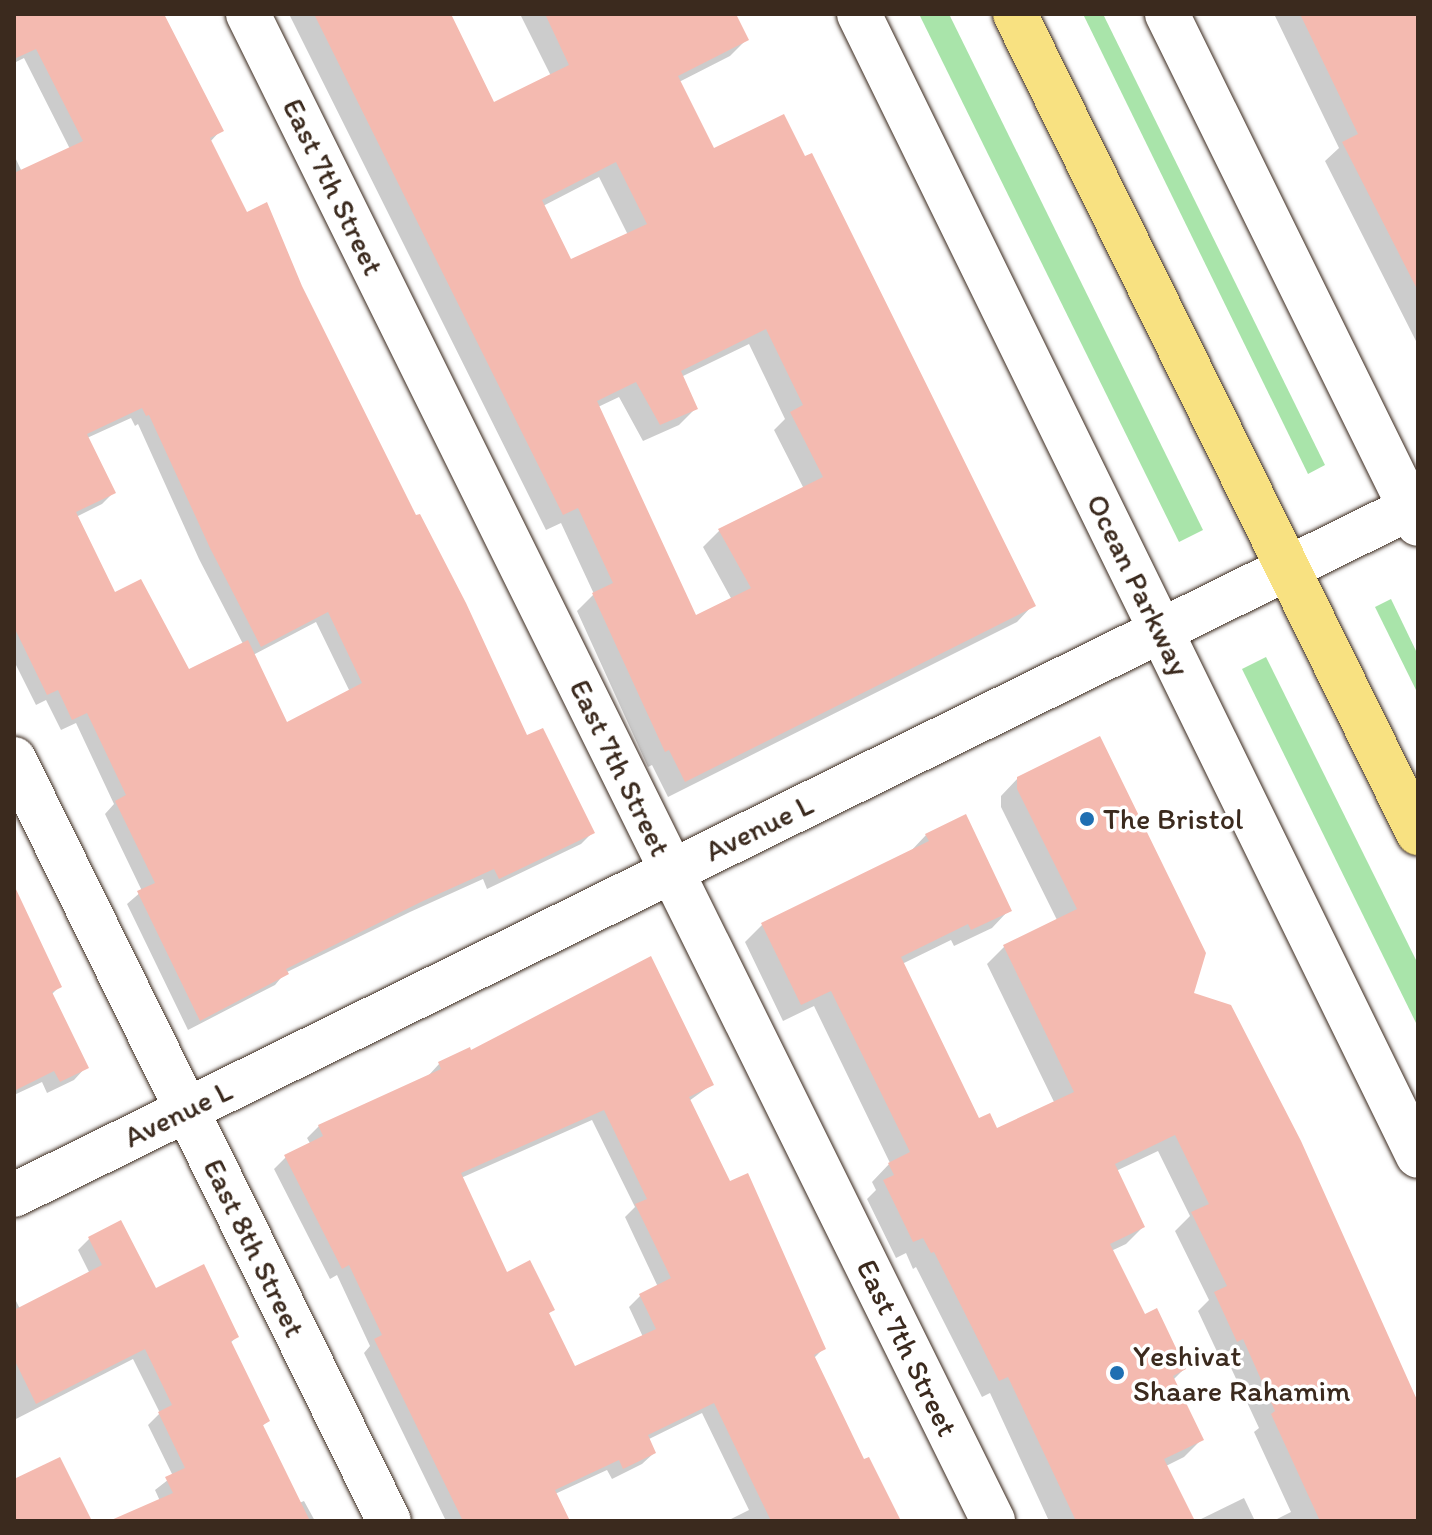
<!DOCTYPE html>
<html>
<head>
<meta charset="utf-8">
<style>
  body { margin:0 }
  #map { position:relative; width:1432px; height:1535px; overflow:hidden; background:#fff; font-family:Itim,sans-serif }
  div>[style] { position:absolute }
  .green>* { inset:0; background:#a9e4aa }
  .shadow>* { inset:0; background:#0003 }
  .building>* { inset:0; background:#f4bab0 }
  .roads { filter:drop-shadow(0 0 2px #3b2a1e) drop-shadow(0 0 2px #3b2a1e) }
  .minor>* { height:44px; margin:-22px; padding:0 22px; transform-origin:22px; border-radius:22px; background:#fff }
  .primary>* { height:44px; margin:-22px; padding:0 22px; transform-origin:22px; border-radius:22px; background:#f8e181 }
  .dots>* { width:22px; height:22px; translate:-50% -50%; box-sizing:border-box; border:4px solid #fff; border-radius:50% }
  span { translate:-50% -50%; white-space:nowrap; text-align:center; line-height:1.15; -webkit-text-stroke:7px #fff; paint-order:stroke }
  .street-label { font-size:30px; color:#3b2a1e }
  .poi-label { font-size:30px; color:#3b2a1e }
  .left { translate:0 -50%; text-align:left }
  .frame { position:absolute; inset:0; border:16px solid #3b2a1e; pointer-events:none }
</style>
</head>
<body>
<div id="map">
  <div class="green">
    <i style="clip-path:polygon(919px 14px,949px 14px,1203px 530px,1179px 542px)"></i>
    <i style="clip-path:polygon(1083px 14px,1103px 14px,1325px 465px,1308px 474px)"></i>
    <i style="clip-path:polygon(1391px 599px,1418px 655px,1418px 694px,1375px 607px)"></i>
    <i style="clip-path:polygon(1266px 657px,1418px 964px,1418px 1027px,1242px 669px)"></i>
  </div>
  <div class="shadow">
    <i style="clip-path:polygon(evenodd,14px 14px,162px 14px,221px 130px,210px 142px,247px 215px,300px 287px,526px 738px,592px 833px,581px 844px,487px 889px,483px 879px,410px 912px,285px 973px,275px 985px,188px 1030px,127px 904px,142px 891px,105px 814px,114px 804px,76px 723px,61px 730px,46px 700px,36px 705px,14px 661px,14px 155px,22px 172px,70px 149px,24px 58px,14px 63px,14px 14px,131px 418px,135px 426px,138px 424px,199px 559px,243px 644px,189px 672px,114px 595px,76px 517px,102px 504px,113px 493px,87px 438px,131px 418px,14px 14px,316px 622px,350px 692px,287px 724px,253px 655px,316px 622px)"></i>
    <i style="clip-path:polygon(evenodd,289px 14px,449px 14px,493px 105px,551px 76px,520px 14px,734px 14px,746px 40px,730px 56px,679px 82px,713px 151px,1033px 605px,1017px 622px,668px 797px,652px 765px,648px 767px,577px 611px,594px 594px,561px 523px,546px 530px,289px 14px,599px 177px,628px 235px,570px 261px,543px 206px,599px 177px,289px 14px,749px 344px,785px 419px,774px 430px,804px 489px,719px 531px,703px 547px,732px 600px,695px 618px,598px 407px,619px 397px,643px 441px,679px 425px,696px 408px,681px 377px,749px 344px)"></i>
    <i style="clip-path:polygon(1277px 14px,1418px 14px,1418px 345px,1325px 161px,1339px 148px,1275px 16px)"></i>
    <i style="clip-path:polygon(1018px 778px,1192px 994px,1418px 1407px,1418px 1521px,1273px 1521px,1291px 1512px,1254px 1432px,1259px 1428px,1225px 1355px,1220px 1358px,1198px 1311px,1209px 1300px,1175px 1231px,1190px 1216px,1158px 1151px,1116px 1171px,1143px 1227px,1126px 1244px,1111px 1251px,1144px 1317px,1184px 1369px,1173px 1380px,1201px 1440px,1184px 1457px,1166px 1466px,1192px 1521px,1049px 1521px,990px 1393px,982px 1397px,916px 1267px,913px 1269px,906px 1253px,896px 1258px,867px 1199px,876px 1190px,872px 1182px,890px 1163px,814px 1006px,783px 1021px,745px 942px,762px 925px,909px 853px,926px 835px,1009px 910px,992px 928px,954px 946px,951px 940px,902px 964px,978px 1121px,996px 1131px,1055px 1104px,987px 964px,1004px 947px,1057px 920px,1001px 807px,1001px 796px)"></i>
    <i style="clip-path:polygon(14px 903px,60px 986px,51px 995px,86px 1067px,74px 1080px,47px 1093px,42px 1082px,14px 1095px)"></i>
    <i style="clip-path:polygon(evenodd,439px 1064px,711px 1085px,689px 1101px,729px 1184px,824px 1348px,814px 1358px,863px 1462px,898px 1521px,727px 1521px,749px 1510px,702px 1413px,647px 1440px,654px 1453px,642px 1464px,612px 1479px,607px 1470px,555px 1494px,568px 1521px,446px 1521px,364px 1353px,370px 1346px,337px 1275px,330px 1279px,274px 1169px,286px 1157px,311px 1145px,307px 1138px,319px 1126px,428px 1076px,439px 1064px,592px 1120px,635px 1207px,625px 1217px,658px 1287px,641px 1295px,629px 1307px,643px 1337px,574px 1369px,547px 1315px,553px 1309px,506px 1274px,461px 1178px,592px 1120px)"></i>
    <i style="clip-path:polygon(120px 1223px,155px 1291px,237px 1337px,230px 1343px,268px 1421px,261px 1427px,299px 1503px,304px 1501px,315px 1521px,114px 1521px,160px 1501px,155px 1490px,173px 1476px,148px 1425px,160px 1413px,133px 1359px,14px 1420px,14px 1297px,20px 1309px,90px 1274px,78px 1250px,89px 1239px)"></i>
    <i style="clip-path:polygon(1244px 1498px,1255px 1521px,1197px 1521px)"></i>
  </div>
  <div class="building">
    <i style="clip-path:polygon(evenodd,14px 14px,164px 14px,224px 131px,210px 138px,247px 212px,267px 202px,302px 286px,416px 515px,420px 514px,466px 603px,527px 735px,543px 728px,595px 833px,499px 879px,494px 869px,423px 901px,286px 969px,289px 974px,200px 1021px,137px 891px,155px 883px,115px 801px,126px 795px,87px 713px,72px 720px,58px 690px,47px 695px,14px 627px,14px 173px,83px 141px,36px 49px,14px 59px,14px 14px,142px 408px,146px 416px,149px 415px,210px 548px,261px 647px,328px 612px,362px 683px,287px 722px,248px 640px,189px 669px,141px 579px,115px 592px,76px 512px,116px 493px,87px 434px,142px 408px)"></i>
    <i style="clip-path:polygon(evenodd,314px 14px,451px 14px,494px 102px,569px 65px,545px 14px,736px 14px,749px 40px,678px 76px,714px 148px,784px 114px,805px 156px,812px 153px,1036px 606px,685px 782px,669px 750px,665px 752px,592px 593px,613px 583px,578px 508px,563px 515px,314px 14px,616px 162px,647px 224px,571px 259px,542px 200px,616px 162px,314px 14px,766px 329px,803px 405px,790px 412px,823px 477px,718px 529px,751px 588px,696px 615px,597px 401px,636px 382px,660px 425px,698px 409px,681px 371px,766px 329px)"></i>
    <i style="clip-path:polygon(1300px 14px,1418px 14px,1418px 291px,1342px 142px,1358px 134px)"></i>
    <i style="clip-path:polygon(1100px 736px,1206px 953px,1194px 993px,1231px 1005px,1301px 1141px,1418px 1402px,1418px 1521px,1320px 1521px,1271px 1414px,1275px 1411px,1243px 1339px,1237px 1342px,1214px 1292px,1227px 1286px,1191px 1212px,1209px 1204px,1175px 1135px,1115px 1164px,1145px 1227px,1110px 1244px,1145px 1314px,1157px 1308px,1186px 1369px,1173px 1376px,1204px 1440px,1164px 1459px,1195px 1521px,1076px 1521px,1008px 1377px,999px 1381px,934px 1252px,931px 1253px,923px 1238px,913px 1242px,883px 1180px,894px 1175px,888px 1163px,910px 1152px,831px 991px,801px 1005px,761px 923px,929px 841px,925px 834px,966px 814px,1012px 911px,971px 930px,968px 924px,901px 957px,979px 1118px,990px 1113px,997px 1128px,1074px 1092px,1003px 945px,1077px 909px,1017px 789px,1017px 777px)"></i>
    <i style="clip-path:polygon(14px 885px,62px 987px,52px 992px,89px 1068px,60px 1082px,54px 1071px,14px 1091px)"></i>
    <i style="clip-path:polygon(evenodd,651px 956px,714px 1085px,689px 1097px,730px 1181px,748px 1173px,826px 1349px,814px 1355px,864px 1459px,869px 1457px,901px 1521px,771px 1521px,714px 1403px,648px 1435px,656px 1453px,623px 1469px,619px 1460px,555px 1490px,570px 1521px,463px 1521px,374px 1339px,382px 1335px,349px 1265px,342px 1269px,284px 1155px,323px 1136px,318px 1125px,441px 1069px,438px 1062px,470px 1047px,471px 1050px,651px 956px,604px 1110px,647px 1199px,635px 1204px,671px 1278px,639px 1294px,656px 1329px,575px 1366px,549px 1313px,555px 1310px,530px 1260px,507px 1272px,461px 1173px,604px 1110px)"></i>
    <i style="clip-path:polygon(121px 1220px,156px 1288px,204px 1264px,239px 1337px,231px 1341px,270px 1421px,263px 1425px,310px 1521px,109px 1521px,173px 1493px,165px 1477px,185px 1468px,158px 1412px,172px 1405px,145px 1349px,36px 1404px,14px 1359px,14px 1310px,102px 1265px,88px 1237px)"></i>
    <i style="clip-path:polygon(60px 1457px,92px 1521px,14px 1521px,14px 1479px)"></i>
  </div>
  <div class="roads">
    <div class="minor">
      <i style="left:248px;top:14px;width:1681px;rotate:63.69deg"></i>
      <i style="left:859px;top:14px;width:1271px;rotate:63.92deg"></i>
      <i style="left:1167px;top:14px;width:568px;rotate:63.8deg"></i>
      <i style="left:14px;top:759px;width:849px;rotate:63.8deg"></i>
      <i style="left:14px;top:1195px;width:1565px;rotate:-26.2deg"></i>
    </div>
    <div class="primary">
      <i style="left:1015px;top:14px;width:913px;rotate:63.8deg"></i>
    </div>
  </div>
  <div class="dots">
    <i style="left:1087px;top:819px;background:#1f6fb2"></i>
    <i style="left:1117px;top:1373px;background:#1f6fb2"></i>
  </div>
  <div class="street-label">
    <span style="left:333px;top:187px;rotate:64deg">East 7th Street</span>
    <span style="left:1138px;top:585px;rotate:64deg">Ocean Parkway</span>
    <span style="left:620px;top:768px;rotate:64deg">East 7th Street</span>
    <span style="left:759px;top:828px;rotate:-26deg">Avenue L</span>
    <span style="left:178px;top:1114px;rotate:-26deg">Avenue L</span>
    <span style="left:254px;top:1248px;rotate:64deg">East 8th Street</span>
    <span style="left:907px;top:1348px;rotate:64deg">East 7th Street</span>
  </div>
  <div class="poi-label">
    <span class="left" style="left:1103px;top:819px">The Bristol</span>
    <span class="left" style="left:1133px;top:1373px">Yeshivat<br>Shaare Rahamim</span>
  </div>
  <div class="frame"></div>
</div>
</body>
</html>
